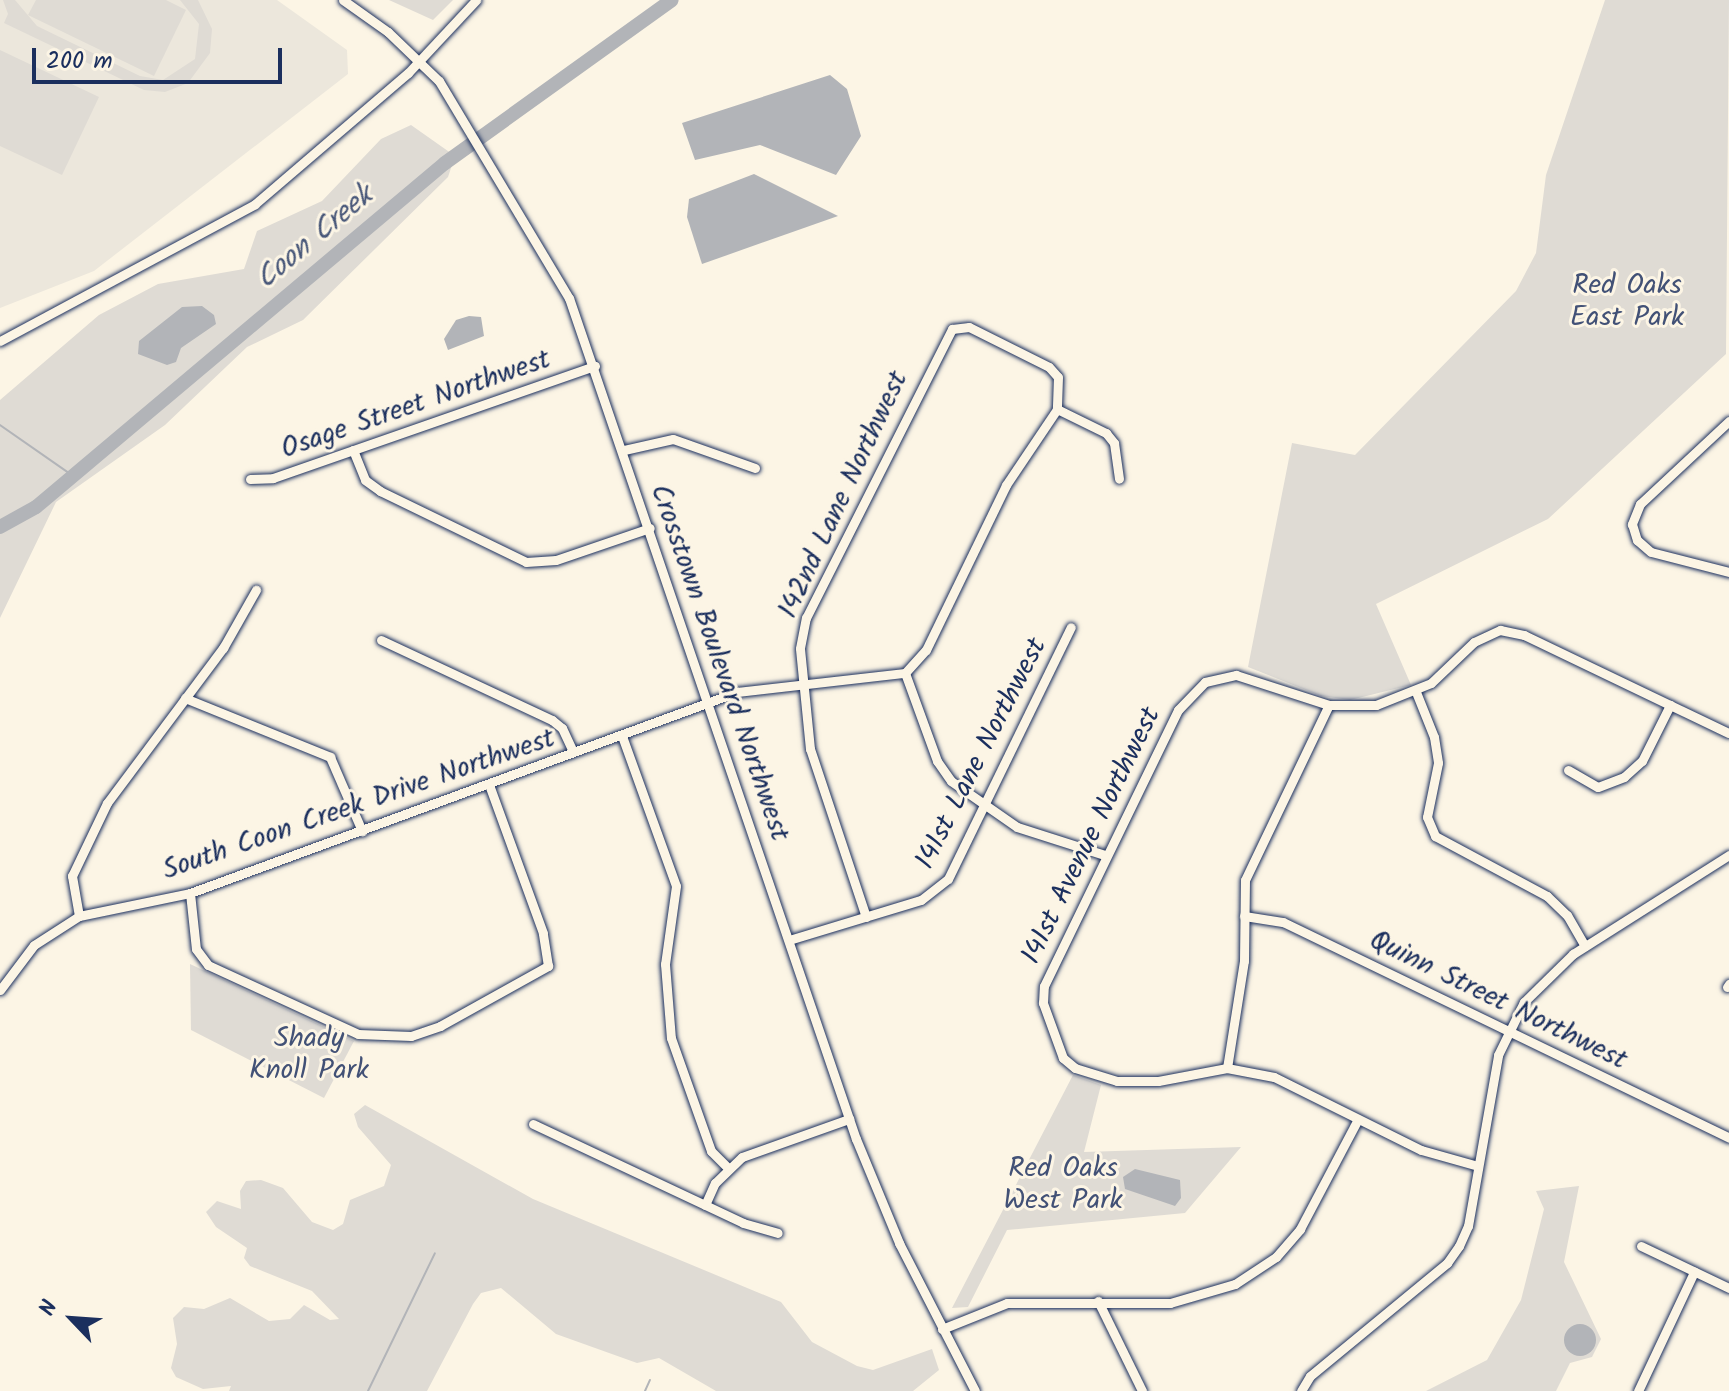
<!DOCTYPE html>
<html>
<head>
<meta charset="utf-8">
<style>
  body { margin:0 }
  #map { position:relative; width:1729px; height:1391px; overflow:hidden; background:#fcf5e5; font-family:Kalam,sans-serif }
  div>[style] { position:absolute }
  .built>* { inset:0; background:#ece7dc }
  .green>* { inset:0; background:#dfdbd4 }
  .water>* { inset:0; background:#b2b4b8 }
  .round { border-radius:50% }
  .stream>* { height:2px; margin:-1px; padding:0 1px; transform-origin:1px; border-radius:1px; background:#b2b4b8 }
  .river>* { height:14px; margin:-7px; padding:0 7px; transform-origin:7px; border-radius:7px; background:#b2b4b8 }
  .roads { filter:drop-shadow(0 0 2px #1b2f5e) drop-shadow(0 0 2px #1b2f5e) }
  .minor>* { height:9px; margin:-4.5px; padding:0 4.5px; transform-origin:4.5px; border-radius:4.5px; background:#fcf5e5 }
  span { translate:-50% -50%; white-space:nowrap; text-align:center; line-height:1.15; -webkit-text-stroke:6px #fcf5e5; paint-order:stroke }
  .park-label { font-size:28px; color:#425176 }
  .street-label { font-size:28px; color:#1b2f5e }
  .water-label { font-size:30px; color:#485779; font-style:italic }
  .north { position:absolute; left:32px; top:1279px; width:80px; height:80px; -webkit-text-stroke:6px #fcf5e5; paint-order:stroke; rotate:295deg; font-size:22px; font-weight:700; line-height:32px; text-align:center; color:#1b2f5e }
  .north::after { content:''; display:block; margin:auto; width:28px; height:36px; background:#1b2f5e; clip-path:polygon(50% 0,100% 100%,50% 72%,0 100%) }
  .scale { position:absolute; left:32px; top:48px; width:250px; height:36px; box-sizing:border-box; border:4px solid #1b2f5e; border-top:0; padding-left:10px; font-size:24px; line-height:28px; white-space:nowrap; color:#1b2f5e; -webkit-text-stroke:6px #fcf5e5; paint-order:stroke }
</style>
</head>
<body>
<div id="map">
  <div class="built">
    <i style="clip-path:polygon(0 0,277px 0,347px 50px,348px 74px,94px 271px,0 308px)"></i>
  </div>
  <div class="green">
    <i style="clip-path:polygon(3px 0,15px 0,37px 26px,140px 76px,163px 80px,195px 59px,199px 24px,180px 0,198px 0,212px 29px,210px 53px,188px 83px,165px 92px,144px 90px,4px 23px,8px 14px)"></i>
    <i style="clip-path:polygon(36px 0,166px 0,186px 10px,154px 76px,28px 15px)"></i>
    <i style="clip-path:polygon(389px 0,453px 0,433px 20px)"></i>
    <i style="clip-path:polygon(1605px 0,1729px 0,1726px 354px,1548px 519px,1376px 604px,1411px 685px,1350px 700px,1321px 696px,1248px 667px,1292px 443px,1355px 455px,1516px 291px,1536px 253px,1546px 175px)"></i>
    <i style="clip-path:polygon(0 50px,99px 97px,62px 175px,0 146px)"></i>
    <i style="clip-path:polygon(411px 125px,455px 156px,448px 177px,303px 320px,247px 347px,165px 425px,56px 502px,0 618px,0 400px,99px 315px,158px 284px,244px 269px,257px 231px,322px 201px,381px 139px)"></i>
    <i style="clip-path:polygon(190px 964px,354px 1041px,324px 1098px,191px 1030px)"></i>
    <i style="clip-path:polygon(1073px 1075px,1101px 1085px,1084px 1152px,1241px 1147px,1185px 1213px,1007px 1230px,968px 1307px,952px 1308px)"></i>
    <i style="clip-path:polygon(365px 1105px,533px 1199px,781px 1302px,812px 1342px,857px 1366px,873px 1370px,932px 1349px,939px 1370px,913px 1391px,716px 1391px,659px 1358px,637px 1363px,556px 1334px,501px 1288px,481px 1293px,473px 1304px,427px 1391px,229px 1391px,231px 1386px,203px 1389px,176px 1377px,171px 1368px,177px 1344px,173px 1318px,184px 1307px,204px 1309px,230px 1298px,269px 1321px,290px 1319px,304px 1305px,330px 1320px,339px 1319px,312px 1291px,250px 1266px,244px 1258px,247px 1248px,216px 1227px,206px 1212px,217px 1201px,241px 1209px,240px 1191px,246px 1181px,261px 1180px,283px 1188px,312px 1222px,333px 1230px,343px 1224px,350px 1200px,384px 1186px,391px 1165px,358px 1127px,354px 1114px)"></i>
    <i style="clip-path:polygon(1579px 1186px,1564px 1262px,1601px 1339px,1592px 1357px,1570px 1363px,1556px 1391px,1426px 1391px,1487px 1360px,1521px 1300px,1544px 1209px,1536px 1191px)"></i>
  </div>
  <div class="water">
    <i style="clip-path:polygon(830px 75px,847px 89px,861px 136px,836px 175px,760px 145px,695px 160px,682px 123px)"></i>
    <i style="clip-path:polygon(754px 174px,838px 216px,702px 264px,687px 217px,689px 199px)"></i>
    <i style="clip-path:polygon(202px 306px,214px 315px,216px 324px,181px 348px,176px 362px,167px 365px,138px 354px,139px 341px,182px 307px)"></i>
    <i style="clip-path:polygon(469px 316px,481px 317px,484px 336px,448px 350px,444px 339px,456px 320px)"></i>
    <i style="clip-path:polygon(1135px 1169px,1180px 1180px,1181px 1198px,1175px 1206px,1125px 1189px,1123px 1177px)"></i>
    <i class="round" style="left:1564px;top:1324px;width:32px;height:32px"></i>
  </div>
  <div class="stream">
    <i style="left:0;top:425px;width:89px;rotate:34.9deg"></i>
    <i style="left:368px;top:1391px;width:153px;rotate:-64.1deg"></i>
    <i style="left:645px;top:1391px;width:12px;rotate:-66deg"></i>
  </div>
  <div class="river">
    <i style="left:0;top:527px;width:41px;rotate:-29.1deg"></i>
    <i style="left:36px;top:507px;width:534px;rotate:-40.07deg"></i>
    <i style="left:445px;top:163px;width:279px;rotate:-35.7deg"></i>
  </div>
  <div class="roads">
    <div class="minor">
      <i style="left:343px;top:0;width:55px;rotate:35.4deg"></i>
      <i style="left:388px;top:32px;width:71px;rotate:43.9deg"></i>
      <i style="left:439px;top:81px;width:253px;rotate:59.1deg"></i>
      <i style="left:569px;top:298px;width:889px;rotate:71.16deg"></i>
      <i style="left:856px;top:1139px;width:113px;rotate:67.5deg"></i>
      <i style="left:899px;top:1243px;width:166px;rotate:62.8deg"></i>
      <i style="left:0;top:341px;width:289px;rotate:-28.2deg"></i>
      <i style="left:255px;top:204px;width:201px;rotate:-40.6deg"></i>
      <i style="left:408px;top:73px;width:100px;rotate:-47deg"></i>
      <i style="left:1057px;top:409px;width:55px;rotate:26.1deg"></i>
      <i style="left:1106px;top:433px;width:13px;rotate:51deg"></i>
      <i style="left:1114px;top:443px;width:36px;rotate:82deg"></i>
      <i style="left:1729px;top:421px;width:122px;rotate:137deg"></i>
      <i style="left:1640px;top:504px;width:22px;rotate:112deg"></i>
      <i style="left:1632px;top:524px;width:17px;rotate:73deg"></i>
      <i style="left:1637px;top:540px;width:18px;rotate:41deg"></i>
      <i style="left:1651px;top:552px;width:81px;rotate:14.4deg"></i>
      <i style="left:353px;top:450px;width:32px;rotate:68deg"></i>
      <i style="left:365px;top:480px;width:19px;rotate:36deg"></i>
      <i style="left:380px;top:491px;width:162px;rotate:25.9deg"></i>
      <i style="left:526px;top:562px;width:30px;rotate:-4deg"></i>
      <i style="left:556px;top:560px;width:99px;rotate:-18.8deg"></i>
      <i style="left:624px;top:450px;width:50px;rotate:-12.7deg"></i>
      <i style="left:673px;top:439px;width:87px;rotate:19.5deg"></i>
      <i style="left:250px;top:479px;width:23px;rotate:-2deg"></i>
      <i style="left:273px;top:478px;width:341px;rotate:-19.2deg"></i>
      <i style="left:381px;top:640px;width:189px;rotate:25.1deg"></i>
      <i style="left:552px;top:720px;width:13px;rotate:39deg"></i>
      <i style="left:562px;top:728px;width:26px;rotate:65deg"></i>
      <i style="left:905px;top:673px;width:94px;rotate:70deg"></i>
      <i style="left:937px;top:761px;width:24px;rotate:55deg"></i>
      <i style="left:951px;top:781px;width:80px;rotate:34.9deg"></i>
      <i style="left:1017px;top:827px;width:92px;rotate:17.7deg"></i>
      <i style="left:1416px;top:692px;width:48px;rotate:68.2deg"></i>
      <i style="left:1434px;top:737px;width:26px;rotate:81deg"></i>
      <i style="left:1438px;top:763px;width:55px;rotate:101.5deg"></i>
      <i style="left:1427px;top:817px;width:21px;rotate:67deg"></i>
      <i style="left:1435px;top:836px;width:127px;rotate:28.2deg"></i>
      <i style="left:1547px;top:896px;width:28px;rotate:44deg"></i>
      <i style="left:1567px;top:915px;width:36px;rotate:60deg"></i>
      <i style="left:185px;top:698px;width:157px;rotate:22.1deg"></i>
      <i style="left:330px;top:757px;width:81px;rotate:66.6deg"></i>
      <i style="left:622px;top:736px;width:159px;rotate:70.2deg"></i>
      <i style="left:676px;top:886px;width:79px;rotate:98deg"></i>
      <i style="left:665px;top:964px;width:74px;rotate:85.4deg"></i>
      <i style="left:671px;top:1038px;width:120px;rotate:70.5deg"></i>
      <i style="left:711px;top:1151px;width:23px;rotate:45deg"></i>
      <i style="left:1568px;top:770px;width:34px;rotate:30deg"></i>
      <i style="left:1598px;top:787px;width:28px;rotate:-21deg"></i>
      <i style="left:1624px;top:777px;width:24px;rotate:-42deg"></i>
      <i style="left:1642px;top:761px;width:63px;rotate:-63.4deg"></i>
      <i style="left:190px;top:893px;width:56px;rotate:83.9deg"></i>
      <i style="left:196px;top:949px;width:20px;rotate:53deg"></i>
      <i style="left:208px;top:965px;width:165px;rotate:24.7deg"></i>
      <i style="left:358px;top:1034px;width:53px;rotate:2.2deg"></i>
      <i style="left:411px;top:1036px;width:31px;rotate:-19deg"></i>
      <i style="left:440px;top:1026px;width:124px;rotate:-29.1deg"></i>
      <i style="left:548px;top:966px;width:33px;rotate:-99deg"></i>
      <i style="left:543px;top:933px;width:158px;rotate:-110deg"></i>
      <i style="left:79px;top:916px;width:41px;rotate:-99.9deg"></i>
      <i style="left:72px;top:876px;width:81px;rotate:-64.4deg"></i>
      <i style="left:107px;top:803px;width:194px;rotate:-53.2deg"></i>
      <i style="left:223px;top:648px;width:67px;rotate:-60.4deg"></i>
      <i style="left:1244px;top:916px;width:39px;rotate:9deg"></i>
      <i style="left:1283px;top:922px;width:496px;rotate:25.8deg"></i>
      <i style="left:866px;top:917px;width:177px;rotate:-108.4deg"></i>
      <i style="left:810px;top:749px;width:101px;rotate:-95.7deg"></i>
      <i style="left:800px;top:648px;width:31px;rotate:-79deg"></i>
      <i style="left:806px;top:618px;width:324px;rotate:-63.2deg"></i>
      <i style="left:952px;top:329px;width:17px;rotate:-7deg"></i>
      <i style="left:969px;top:327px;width:89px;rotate:26.6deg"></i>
      <i style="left:1049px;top:367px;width:13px;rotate:48deg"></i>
      <i style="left:1058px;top:377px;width:32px;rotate:92deg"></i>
      <i style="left:789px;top:940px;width:138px;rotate:-16.9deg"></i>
      <i style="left:921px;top:900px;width:34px;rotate:-38deg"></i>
      <i style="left:948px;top:879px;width:280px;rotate:-64deg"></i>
      <i style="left:1727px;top:987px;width:4px;rotate:-56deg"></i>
      <i style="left:0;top:990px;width:56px;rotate:-52.9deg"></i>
      <i style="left:34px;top:945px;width:54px;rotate:-32.8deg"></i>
      <i style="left:79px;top:916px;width:113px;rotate:-11.7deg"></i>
      <i style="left:190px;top:893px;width:583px;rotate:-20.18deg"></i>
      <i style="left:737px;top:692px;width:169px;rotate:-6.5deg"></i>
      <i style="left:905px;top:673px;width:31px;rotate:-48deg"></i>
      <i style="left:926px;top:650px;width:183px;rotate:-64.1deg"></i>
      <i style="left:1006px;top:485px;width:92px;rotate:-56.1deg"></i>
      <i style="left:1227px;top:1068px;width:108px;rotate:-81deg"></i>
      <i style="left:1244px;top:961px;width:81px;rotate:-89.3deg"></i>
      <i style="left:1245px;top:880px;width:194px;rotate:-64.4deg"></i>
      <i style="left:533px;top:1124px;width:232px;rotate:25.2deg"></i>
      <i style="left:743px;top:1223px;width:36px;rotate:16deg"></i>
      <i style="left:1478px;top:1166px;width:59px;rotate:-164.3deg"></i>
      <i style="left:1421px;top:1150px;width:164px;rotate:-153.6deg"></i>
      <i style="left:1274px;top:1077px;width:48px;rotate:-169.2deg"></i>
      <i style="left:1227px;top:1068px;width:70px;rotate:169.3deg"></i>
      <i style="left:1158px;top:1081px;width:41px;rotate:180deg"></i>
      <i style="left:1117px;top:1081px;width:44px;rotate:-162.8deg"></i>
      <i style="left:1075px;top:1068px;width:16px;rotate:-140deg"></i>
      <i style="left:1063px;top:1058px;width:59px;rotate:-110deg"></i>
      <i style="left:1043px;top:1003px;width:17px;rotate:-87deg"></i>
      <i style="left:1044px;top:986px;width:307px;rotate:-64.1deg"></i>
      <i style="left:1178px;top:710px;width:39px;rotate:-46deg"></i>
      <i style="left:1205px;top:682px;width:32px;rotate:-13deg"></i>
      <i style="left:1236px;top:675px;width:98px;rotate:17.9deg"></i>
      <i style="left:1329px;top:705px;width:47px"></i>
      <i style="left:1376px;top:705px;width:59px;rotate:-21.8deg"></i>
      <i style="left:1431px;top:683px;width:59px;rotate:-43.6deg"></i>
      <i style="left:1474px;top:642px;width:29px;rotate:-25deg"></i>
      <i style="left:1500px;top:630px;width:25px;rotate:12deg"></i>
      <i style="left:1524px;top:635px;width:227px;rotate:25.6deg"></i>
      <i style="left:705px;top:1205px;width:24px;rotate:-66deg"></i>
      <i style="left:715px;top:1183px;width:37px;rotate:-44deg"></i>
      <i style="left:742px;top:1157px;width:114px;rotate:-19.6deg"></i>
      <i style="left:1641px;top:1246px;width:98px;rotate:25.5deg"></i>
      <i style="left:1098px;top:1301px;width:100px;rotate:63.9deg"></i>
      <i style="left:942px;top:1329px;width:70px;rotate:-21.8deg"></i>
      <i style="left:1007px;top:1303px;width:163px"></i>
      <i style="left:1170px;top:1303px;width:68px;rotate:-16.3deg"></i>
      <i style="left:1235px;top:1284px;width:49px;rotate:-33.4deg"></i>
      <i style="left:1276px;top:1257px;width:37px;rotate:-49deg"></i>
      <i style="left:1300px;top:1229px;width:124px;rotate:-62.2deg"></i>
      <i style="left:1301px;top:1391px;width:17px;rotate:-59deg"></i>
      <i style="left:1310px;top:1376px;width:178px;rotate:-39.5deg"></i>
      <i style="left:1447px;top:1263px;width:21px;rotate:-55deg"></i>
      <i style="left:1459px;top:1246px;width:22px;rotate:-66deg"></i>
      <i style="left:1468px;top:1226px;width:174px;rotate:-80deg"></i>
      <i style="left:1498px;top:1055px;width:59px;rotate:-63.9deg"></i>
      <i style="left:1524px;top:1002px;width:69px;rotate:-44.4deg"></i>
      <i style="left:1573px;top:954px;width:185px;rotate:-32.4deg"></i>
      <i style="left:1638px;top:1391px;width:132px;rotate:-64.8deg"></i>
    </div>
  </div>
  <div class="park-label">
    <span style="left:1627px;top:302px">Red Oaks<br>East Park</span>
    <span style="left:309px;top:1055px">Shady<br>Knoll Park</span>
    <span style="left:1063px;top:1185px">Red Oaks<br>West Park</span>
  </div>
  <div class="street-label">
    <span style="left:416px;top:405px;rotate:-19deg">Osage Street Northwest</span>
    <span style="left:844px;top:495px;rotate:-65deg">142nd Lane Northwest</span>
    <span style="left:719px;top:663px;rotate:71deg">Crosstown Boulevard Northwest</span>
    <span style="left:982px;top:754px;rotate:-63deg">141st Lane Northwest</span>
    <span style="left:359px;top:805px;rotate:-19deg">South Coon Creek Drive Northwest</span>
    <span style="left:1092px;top:836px;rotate:-64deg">141st Avenue Northwest</span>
    <span style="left:1498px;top:1001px;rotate:26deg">Quinn Street Northwest</span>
  </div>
  <div class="water-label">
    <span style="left:315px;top:238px;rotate:-40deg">Coon Creek</span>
  </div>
  <div class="north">N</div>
  <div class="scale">200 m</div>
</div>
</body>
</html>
